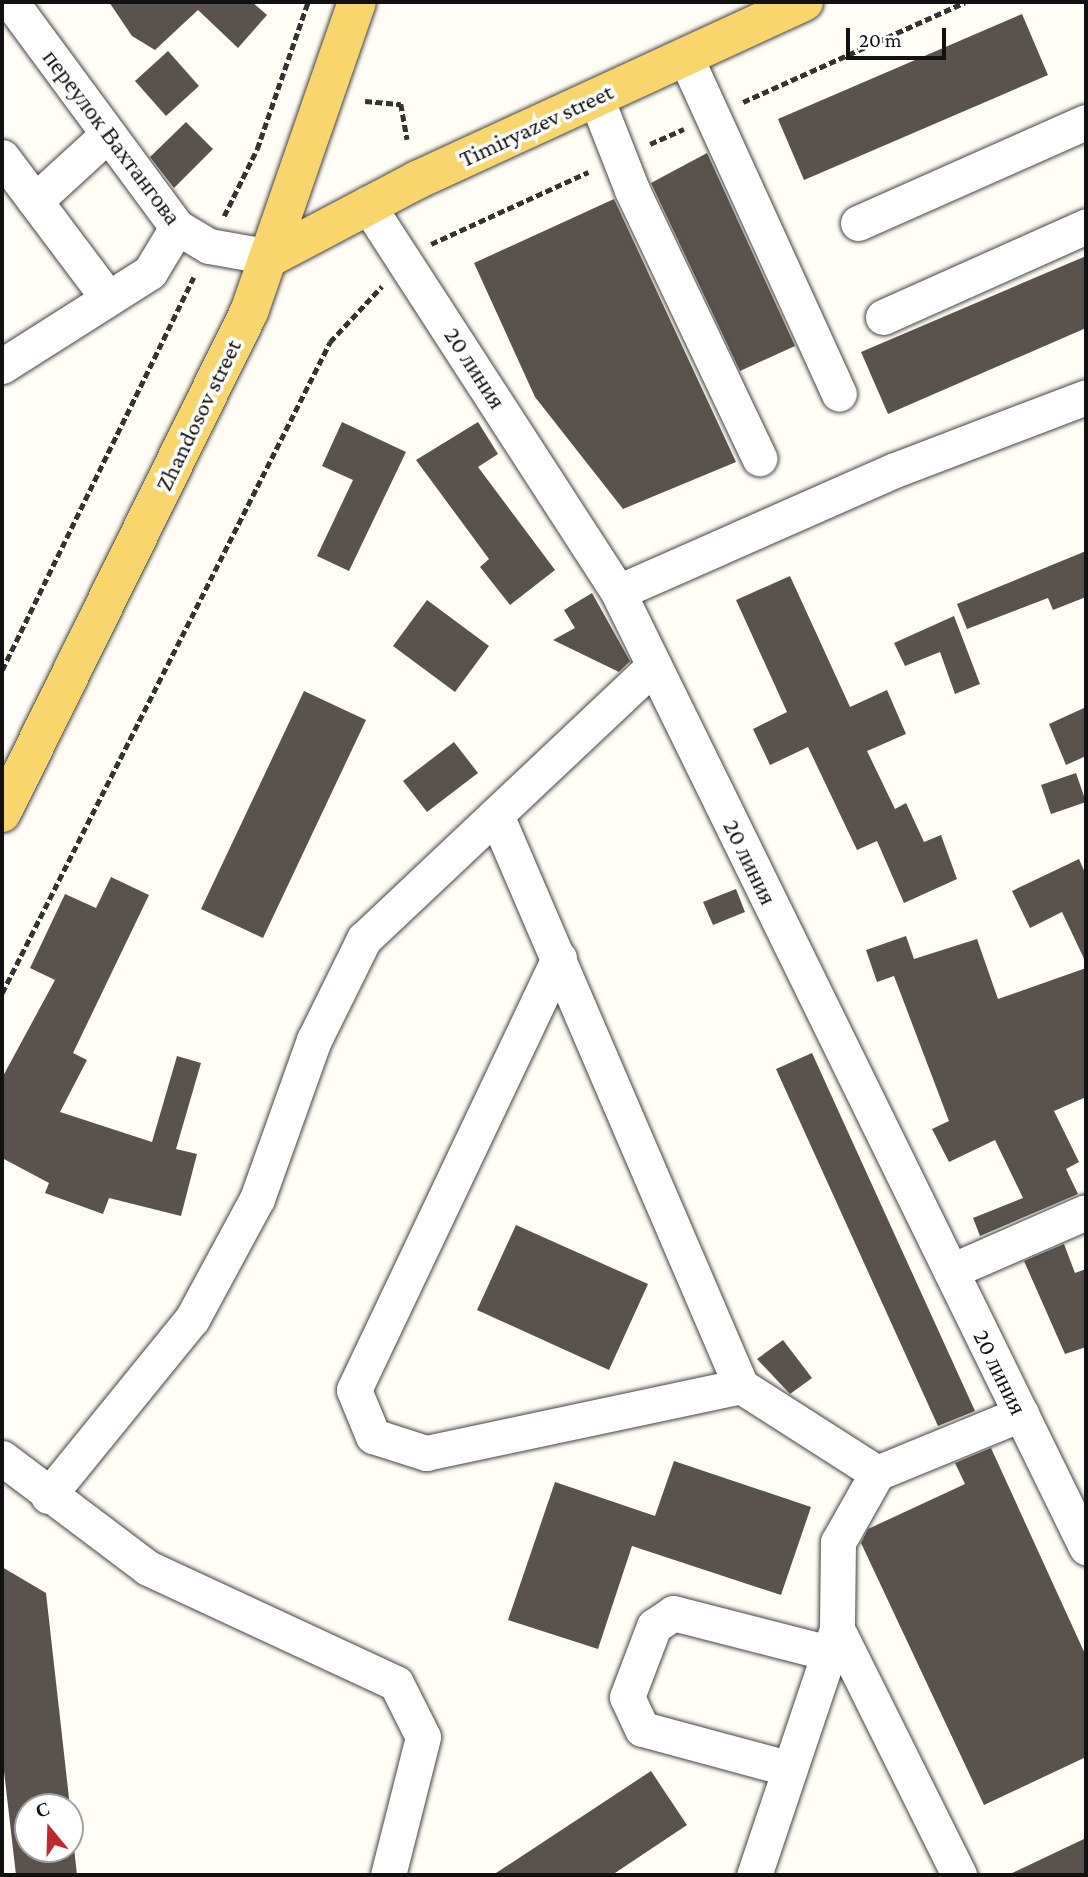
<!DOCTYPE html>
<html>
<head>
<meta charset="utf-8">
<style>
  body { margin:0 }
  #map { position:relative; width:1088px; height:1877px; overflow:hidden; background:#fffdf5; font-family:"Crimson Pro",serif }
  div>[style] { position:absolute }
  .building>* { inset:0; background:#5a524d }
  .path>* { height:4.5px; margin-top:-2.25px; transform-origin:0; background:repeating-linear-gradient(90deg,#333 0 7px,transparent 0 10.5px) }
  .roads { filter:drop-shadow(0 0 2px #444) drop-shadow(0 0 2px #444) }
  .minor>* { height:35px; margin:-17.5px; padding:0 17.5px; transform-origin:17.5px; border-radius:17.5px; background:#fff }
  .major>* { height:38px; margin:-19px; padding:0 19px; transform-origin:19px; border-radius:19px; background:#f9d66b }
  span { translate:-50% -50%; white-space:nowrap; text-align:center; line-height:1.15; -webkit-text-stroke:7px #fff; paint-order:stroke }
  .street-label { font-size:24px; color:#111 }
  .frame { position:absolute; inset:0; border:4px solid #111; pointer-events:none }
  .north { position:absolute; left:14px; top:1793px; width:70px; height:70px; box-sizing:border-box; background:#fff; border:2px solid #a0a0a0; border-radius:50%; rotate:341deg; font-size:19px; font-weight:700; line-height:28px; text-align:center; color:#111 }
  .north::after { content:''; display:block; margin:auto; width:24px; height:32px; background:#c4262e; clip-path:polygon(50% 0,100% 100%,50% 72%,0 100%) }
  .scale { position:absolute; left:846px; top:28px; width:100px; height:32px; box-sizing:border-box; border:4px solid #111; border-top:0; padding-left:9px; font-size:21px; line-height:24px; white-space:nowrap; color:#111; -webkit-text-stroke:5px #fff; paint-order:stroke }
</style>
</head>
<body>
<div id="map">
  <div class="building">
    <i style="clip-path:polygon(109px 2px,252px 2px,267px 15px,238px 48px,198px 10px,155px 50px,132px 36px)"></i>
    <i style="clip-path:polygon(1022px 14px,1048px 75px,804px 180px,778px 119px)"></i>
    <i style="clip-path:polygon(168px 51px,199px 86px,166px 116px,135px 81px)"></i>
    <i style="clip-path:polygon(186px 122px,213px 149px,174px 188px,150px 157px)"></i>
    <i style="clip-path:polygon(707px 153px,795px 346px,740px 371px,651px 183px)"></i>
    <i style="clip-path:polygon(614px 199px,736px 462px,623px 509px,535px 397px,474px 263px)"></i>
    <i style="clip-path:polygon(1086px 256px,1086px 328px,888px 414px,861px 352px)"></i>
    <i style="clip-path:polygon(342px 422px,406px 452px,349px 571px,317px 556px,353px 480px,322px 466px)"></i>
    <i style="clip-path:polygon(478px 422px,498px 454px,478px 467px,555px 570px,510px 605px,480px 567px,489px 559px,416px 460px)"></i>
    <i style="clip-path:polygon(1086px 551px,1086px 597px,1053px 610px,1048px 598px,967px 629px,957px 604px)"></i>
    <i style="clip-path:polygon(790px 576px,850px 707px,887px 690px,906px 734px,867px 751px,895px 809px,906px 803px,924px 842px,941px 835px,957px 879px,904px 903px,877px 841px,857px 850px,808px 747px,770px 765px,753px 729px,787px 712px,736px 600px)"></i>
    <i style="clip-path:polygon(592px 593px,630px 661px,619px 672px,553px 640px,575px 628px,564px 610px)"></i>
    <i style="clip-path:polygon(427px 600px,489px 646px,455px 692px,393px 646px)"></i>
    <i style="clip-path:polygon(954px 616px,980px 684px,955px 694px,940px 652px,905px 666px,894px 643px)"></i>
    <i style="clip-path:polygon(304px 691px,366px 720px,263px 938px,201px 909px)"></i>
    <i style="clip-path:polygon(1086px 707px,1086px 756px,1066px 765px,1049px 724px)"></i>
    <i style="clip-path:polygon(454px 742px,478px 773px,427px 812px,403px 781px)"></i>
    <i style="clip-path:polygon(1076px 773px,1086px 802px,1051px 814px,1041px 785px)"></i>
    <i style="clip-path:polygon(1079px 859px,1086px 875px,1086px 963px,1062px 912px,1030px 928px,1012px 891px)"></i>
    <i style="clip-path:polygon(111px 877px,149px 895px,73px 1053px,87px 1060px,60px 1112px,152px 1142px,177px 1056px,201px 1063px,176px 1149px,197px 1154px,181px 1216px,109px 1198px,103px 1214px,45px 1193px,49px 1183px,2px 1158px,2px 1078px,55px 980px,30px 968px,65px 894px,96px 908px)"></i>
    <i style="clip-path:polygon(736px 889px,745px 912px,713px 925px,703px 902px)"></i>
    <i style="clip-path:polygon(906px 936px,914px 959px,977px 939px,998px 999px,1086px 968px,1086px 1097px,1054px 1111px,1079px 1162px,1066px 1169px,1078px 1194px,980px 1236px,973px 1218px,1023px 1198px,995px 1140px,949px 1162px,932px 1129px,949px 1121px,894px 976px,877px 982px,866px 950px)"></i>
    <i style="clip-path:polygon(812px 1053px,975px 1411px,938px 1426px,776px 1069px)"></i>
    <i style="clip-path:polygon(516px 1225px,648px 1284px,609px 1370px,477px 1310px)"></i>
    <i style="clip-path:polygon(1064px 1244px,1075px 1273px,1086px 1269px,1086px 1347px,1065px 1354px,1024px 1261px)"></i>
    <i style="clip-path:polygon(783px 1340px,812px 1378px,790px 1394px,757px 1359px)"></i>
    <i style="clip-path:polygon(991px 1448px,1086px 1656px,1086px 1757px,984px 1805px,861px 1543px,868px 1529px,965px 1484px,955px 1463px)"></i>
    <i style="clip-path:polygon(674px 1461px,811px 1507px,781px 1595px,632px 1546px,598px 1649px,508px 1620px,555px 1482px,655px 1516px)"></i>
    <i style="clip-path:polygon(2px 1567px,46px 1593px,70px 1807px,28px 1807px,28px 1849px,70px 1849px,70px 1811px,77px 1875px,16px 1875px,2px 1754px)"></i>
    <i style="clip-path:polygon(651px 1771px,687px 1825px,612px 1875px,493px 1875px)"></i>
    <i style="clip-path:polygon(1086px 1838px,1086px 1875px,1008px 1875px)"></i>
  </div>
  <div class="path">
    <i style="left:365px;top:101px;width:36px;rotate:5deg"></i>
    <i style="left:401px;top:104px;width:36px;rotate:80deg"></i>
    <i style="left:743px;top:102px;width:243px;rotate:-24.2deg"></i>
    <i style="left:650px;top:144px;width:37px;rotate:-24deg"></i>
    <i style="left:224px;top:216px;width:75px;rotate:-63.8deg"></i>
    <i style="left:257px;top:149px;width:156px;rotate:-70.9deg"></i>
    <i style="left:431px;top:244px;width:173px;rotate:-24.6deg"></i>
    <i style="left:2px;top:670px;width:437px;rotate:-64deg"></i>
    <i style="left:2px;top:993px;width:729px;rotate:-63.26deg"></i>
    <i style="left:330px;top:342px;width:76px;rotate:-47.1deg"></i>
  </div>
  <div class="roads">
    <div class="minor">
      <i style="left:11px;top:2px;width:280px;rotate:53.6deg"></i>
      <i style="left:177px;top:227px;width:37px;rotate:31deg"></i>
      <i style="left:209px;top:246px;width:63px;rotate:10.1deg"></i>
      <i style="left:685px;top:56px;width:371px;rotate:65.5deg"></i>
      <i style="left:596px;top:98px;width:99px;rotate:68.6deg"></i>
      <i style="left:632px;top:190px;width:297px;rotate:64.6deg"></i>
      <i style="left:2px;top:157px;width:176px;rotate:53.1deg"></i>
      <i style="left:35px;top:201px;width:96px;rotate:-42.5deg"></i>
      <i style="left:367px;top:204px;width:462px;rotate:57.1deg"></i>
      <i style="left:618px;top:592px;width:1064px;rotate:63.89deg"></i>
      <i style="left:858px;top:223px;width:249px;rotate:-23.9deg"></i>
      <i style="left:883px;top:317px;width:222px;rotate:-24.1deg"></i>
      <i style="left:2px;top:366px;width:175px;rotate:-32.4deg"></i>
      <i style="left:150px;top:272px;width:52px;rotate:-59deg"></i>
      <i style="left:618px;top:592px;width:303px;rotate:-23.8deg"></i>
      <i style="left:895px;top:470px;width:204px;rotate:-20.9deg"></i>
      <i style="left:496px;top:815px;width:621px;rotate:66.78deg"></i>
      <i style="left:559px;top:958px;width:478px;rotate:115.4deg"></i>
      <i style="left:354px;top:1390px;width:50px;rotate:67.6deg"></i>
      <i style="left:373px;top:1436px;width:56px;rotate:17.8deg"></i>
      <i style="left:426px;top:1453px;width:322px;rotate:-12deg"></i>
      <i style="left:741px;top:1386px;width:161px;rotate:32.6deg"></i>
      <i style="left:877px;top:1473px;width:79px;rotate:119.5deg"></i>
      <i style="left:838px;top:1542px;width:87px;rotate:90.7deg"></i>
      <i style="left:837px;top:1629px;width:260px;rotate:108.6deg"></i>
      <i style="left:951px;top:1271px;width:147px;rotate:-23.6deg"></i>
      <i style="left:2px;top:1458px;width:183px;rotate:37deg"></i>
      <i style="left:148px;top:1568px;width:273px;rotate:24.9deg"></i>
      <i style="left:396px;top:1683px;width:60px;rotate:63.4deg"></i>
      <i style="left:423px;top:1737px;width:142px;rotate:104.2deg"></i>
      <i style="left:877px;top:1473px;width:156px;rotate:-22.3deg"></i>
      <i style="left:48px;top:1496px;width:228px;rotate:-50.9deg"></i>
      <i style="left:192px;top:1319px;width:136px;rotate:-61.6deg"></i>
      <i style="left:257px;top:1199px;width:169px;rotate:-70.3deg"></i>
      <i style="left:314px;top:1040px;width:113px;rotate:-63.7deg"></i>
      <i style="left:364px;top:939px;width:398px;rotate:-43.3deg"></i>
      <i style="left:837px;top:1629px;width:275px;rotate:63.6deg"></i>
      <i style="left:787px;top:1768px;width:150px;rotate:-164.9deg"></i>
      <i style="left:642px;top:1729px;width:35px;rotate:-115deg"></i>
      <i style="left:627px;top:1697px;width:76px;rotate:-69.2deg"></i>
      <i style="left:654px;top:1626px;width:23px;rotate:-34deg"></i>
      <i style="left:673px;top:1613px;width:161px;rotate:14.4deg"></i>
    </div>
    <div class="major">
      <i style="left:271px;top:257px;width:165px;rotate:-27.8deg"></i>
      <i style="left:417px;top:180px;width:426px;rotate:-24.7deg"></i>
      <i style="left:2px;top:813px;width:559px;rotate:-63.76deg"></i>
      <i style="left:249px;top:312px;width:328px;rotate:-70.8deg"></i>
    </div>
  </div>
  <div class="street-label">
    <span style="left:536px;top:125px;rotate:-25deg">Timiryazev street</span>
    <span style="left:112px;top:137px;rotate:53deg">переулок Вахтангова</span>
    <span style="left:475px;top:368px;rotate:57deg">20 линия</span>
    <span style="left:198px;top:415px;rotate:-64deg">Zhandosov street</span>
    <span style="left:750px;top:862px;rotate:64deg">20 линия</span>
    <span style="left:1000px;top:1372px;rotate:64deg">20 линия</span>
  </div>
  <div class="frame"></div>
  <div class="north">С</div>
  <div class="scale">20 m</div>
</div>
</body>
</html>
